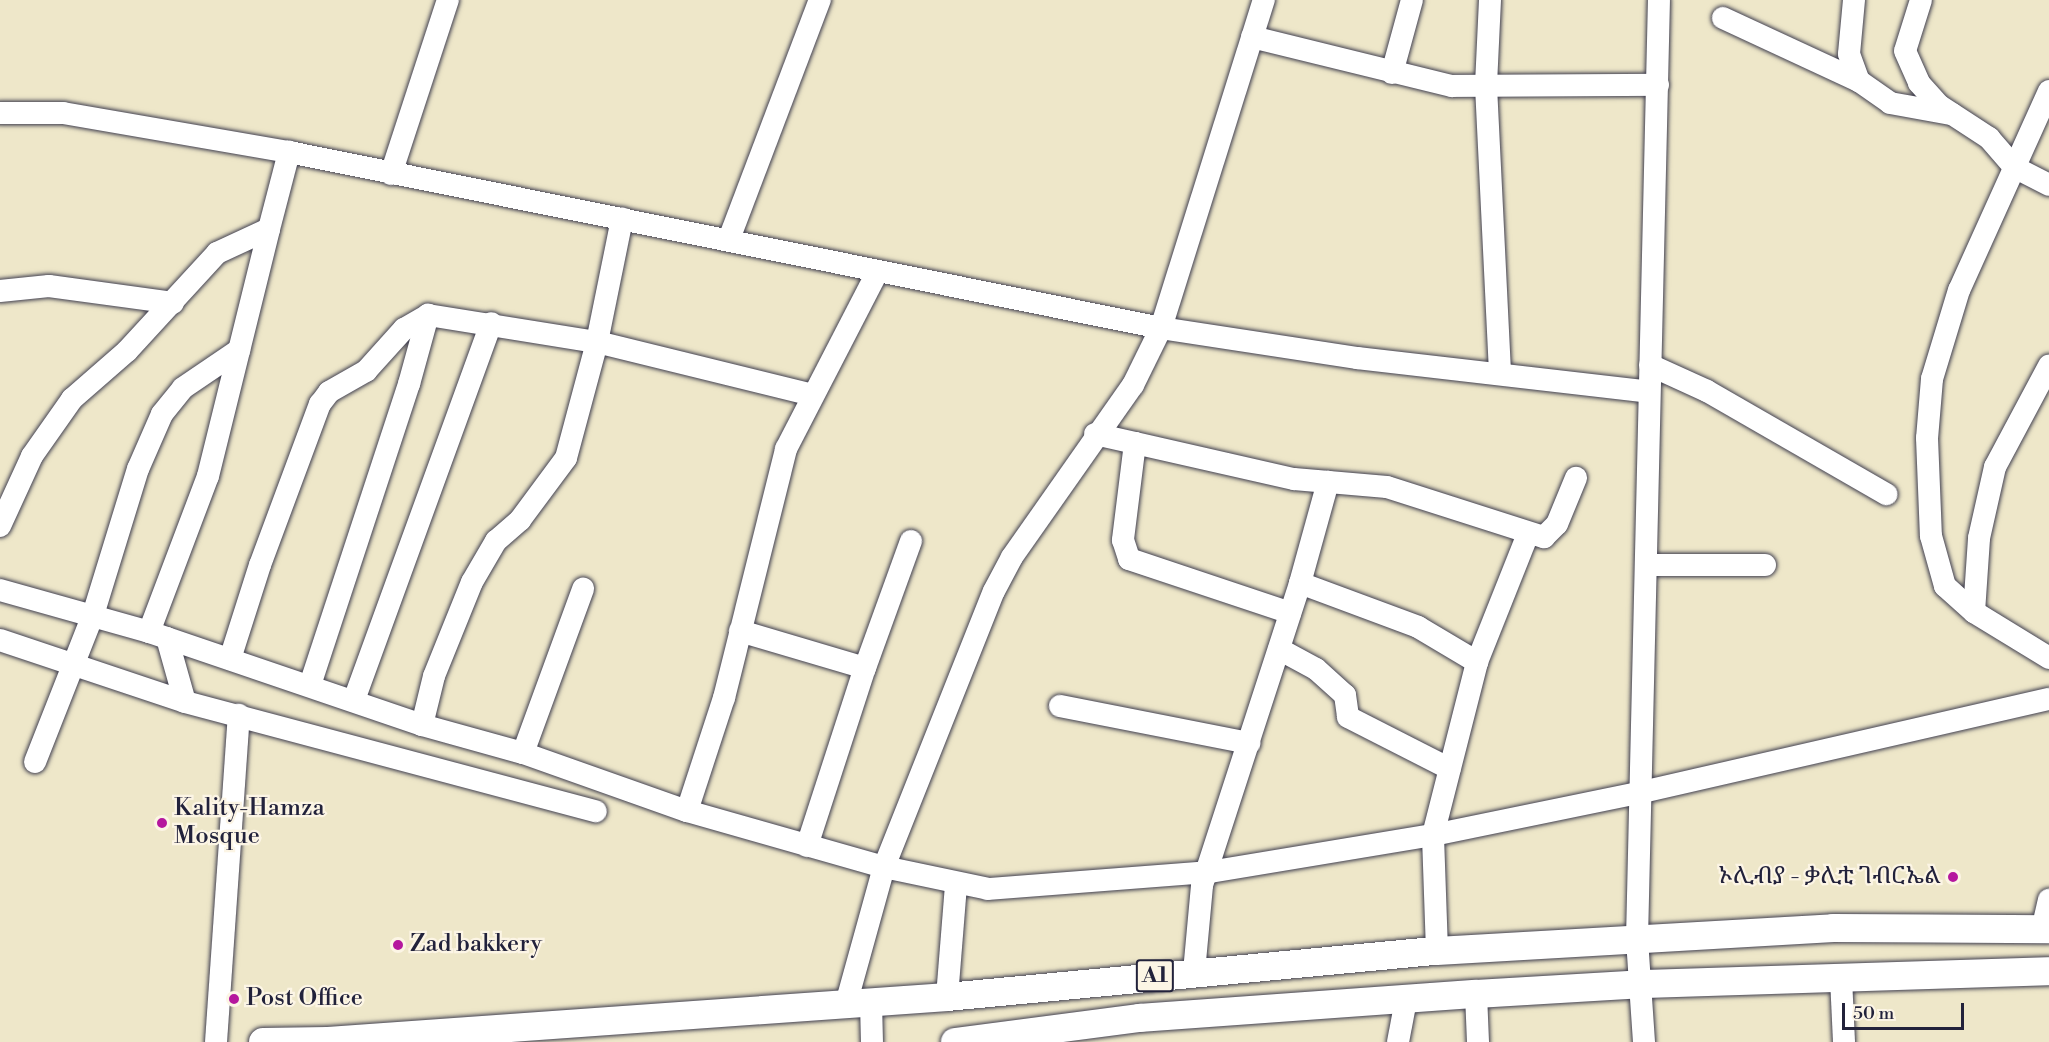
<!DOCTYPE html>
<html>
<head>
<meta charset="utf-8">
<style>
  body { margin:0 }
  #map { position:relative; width:2049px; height:1042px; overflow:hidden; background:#eee7c9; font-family:"Libre Bodoni","Noto Serif Ethiopic",serif }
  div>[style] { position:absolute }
  .roads { filter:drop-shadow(0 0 2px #414050) drop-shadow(0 0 2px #414050) }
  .minor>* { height:22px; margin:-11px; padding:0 11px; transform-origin:11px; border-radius:11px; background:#fff }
  .major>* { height:28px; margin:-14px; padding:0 14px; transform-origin:14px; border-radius:14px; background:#fff }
  .dots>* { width:16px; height:16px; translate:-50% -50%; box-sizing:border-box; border:3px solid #fcf5e5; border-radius:50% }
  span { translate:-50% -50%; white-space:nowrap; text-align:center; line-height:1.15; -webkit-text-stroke:4.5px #fcf5e5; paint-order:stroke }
  .shield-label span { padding:2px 4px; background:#fcf5e5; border:2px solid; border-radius:4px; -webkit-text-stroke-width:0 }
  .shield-label { font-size:22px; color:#22223b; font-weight:700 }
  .poi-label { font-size:24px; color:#22223b }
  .left { translate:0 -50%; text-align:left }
  .right { translate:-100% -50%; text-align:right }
  .scale { position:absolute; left:1842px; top:1003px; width:122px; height:27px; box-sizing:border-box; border:3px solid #22223b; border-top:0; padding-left:8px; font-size:18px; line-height:21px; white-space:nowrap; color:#22223b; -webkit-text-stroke:4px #fcf5e5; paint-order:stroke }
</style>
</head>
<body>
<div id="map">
  <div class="roads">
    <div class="minor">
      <i style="left:1490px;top:0;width:86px;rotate:92.7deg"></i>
      <i style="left:1486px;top:86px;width:287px;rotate:87.2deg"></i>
      <i style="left:1854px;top:0;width:54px;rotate:95.3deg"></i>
      <i style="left:1849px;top:54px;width:29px;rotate:70deg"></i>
      <i style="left:1859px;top:81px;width:38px;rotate:35deg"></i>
      <i style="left:1890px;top:103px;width:63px;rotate:10.1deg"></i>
      <i style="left:1921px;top:0;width:53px;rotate:107.4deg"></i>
      <i style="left:1905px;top:51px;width:35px;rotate:66deg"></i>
      <i style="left:1919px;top:83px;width:31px;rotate:48deg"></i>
      <i style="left:1940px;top:106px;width:59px;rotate:33.1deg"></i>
      <i style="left:1989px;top:138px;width:38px;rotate:49deg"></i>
      <i style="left:2014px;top:167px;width:39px;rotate:27deg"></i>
      <i style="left:1723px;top:18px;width:150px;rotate:24.9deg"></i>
      <i style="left:1252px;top:37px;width:206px;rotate:13.8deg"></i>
      <i style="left:1452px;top:86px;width:206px;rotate:-0.3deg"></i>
      <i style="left:1392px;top:73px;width:76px;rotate:-74.7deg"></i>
      <i style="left:2049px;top:91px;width:218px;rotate:114.3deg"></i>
      <i style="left:1959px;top:290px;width:93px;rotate:106.9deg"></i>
      <i style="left:1932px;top:379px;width:59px;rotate:94.8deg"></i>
      <i style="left:1927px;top:438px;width:98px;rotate:87.7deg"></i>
      <i style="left:1931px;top:536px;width:52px;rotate:74.4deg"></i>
      <i style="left:1945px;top:586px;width:39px;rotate:42deg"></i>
      <i style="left:1974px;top:612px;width:88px;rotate:31.5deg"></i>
      <i style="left:0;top:113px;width:63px"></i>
      <i style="left:63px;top:113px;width:229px;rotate:9.8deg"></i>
      <i style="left:289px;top:152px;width:890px;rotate:11.41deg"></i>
      <i style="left:1161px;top:328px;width:198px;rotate:8.7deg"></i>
      <i style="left:1357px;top:358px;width:294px;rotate:6.6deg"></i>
      <i style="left:391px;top:174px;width:183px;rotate:-71.9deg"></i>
      <i style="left:729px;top:239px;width:256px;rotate:-69.2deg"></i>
      <i style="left:0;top:291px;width:49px;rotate:-5.8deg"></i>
      <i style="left:49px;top:286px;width:125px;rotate:7.8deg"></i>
      <i style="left:1650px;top:365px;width:63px;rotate:24.5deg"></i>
      <i style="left:1707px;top:391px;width:207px;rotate:29.9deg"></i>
      <i style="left:1095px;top:434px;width:41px;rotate:12.7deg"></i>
      <i style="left:1135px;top:443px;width:98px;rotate:97.1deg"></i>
      <i style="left:1123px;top:540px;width:20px;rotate:72deg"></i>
      <i style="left:1129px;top:559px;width:170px;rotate:18.5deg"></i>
      <i style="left:1135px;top:443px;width:163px;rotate:12.8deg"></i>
      <i style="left:1294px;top:479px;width:93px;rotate:4.9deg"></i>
      <i style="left:1387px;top:487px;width:165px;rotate:17.7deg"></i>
      <i style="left:1544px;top:537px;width:18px;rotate:-45deg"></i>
      <i style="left:1557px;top:524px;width:50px;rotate:-67.6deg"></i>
      <i style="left:0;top:526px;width:77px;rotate:-65.4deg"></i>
      <i style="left:32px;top:456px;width:70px;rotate:-54.9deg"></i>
      <i style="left:72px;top:399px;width:73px;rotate:-41.1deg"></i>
      <i style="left:127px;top:351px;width:133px;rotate:-47.4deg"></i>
      <i style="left:217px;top:253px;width:57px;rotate:-24.8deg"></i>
      <i style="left:269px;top:229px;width:80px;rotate:-75.4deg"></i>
      <i style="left:1646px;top:565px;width:119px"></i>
      <i style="left:1300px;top:583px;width:126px;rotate:20.4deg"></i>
      <i style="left:1418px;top:627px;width:69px;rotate:30.7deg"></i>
      <i style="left:0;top:590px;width:155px;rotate:15.7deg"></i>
      <i style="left:149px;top:632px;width:288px;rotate:18.8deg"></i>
      <i style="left:422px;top:725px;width:105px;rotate:15.5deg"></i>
      <i style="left:523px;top:753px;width:174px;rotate:19.5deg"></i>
      <i style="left:687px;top:811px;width:205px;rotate:15.9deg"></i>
      <i style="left:884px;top:867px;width:106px;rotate:11.9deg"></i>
      <i style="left:988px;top:889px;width:222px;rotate:-4.4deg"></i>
      <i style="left:1209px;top:872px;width:227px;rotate:-9.4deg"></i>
      <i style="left:1433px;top:835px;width:213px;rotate:-11.6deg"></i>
      <i style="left:1642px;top:792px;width:417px;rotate:-12.9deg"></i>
      <i style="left:1974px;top:612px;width:74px;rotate:-86.1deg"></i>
      <i style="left:1979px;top:538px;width:73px;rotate:-77.3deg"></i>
      <i style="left:1995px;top:467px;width:115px;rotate:-61.9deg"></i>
      <i style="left:740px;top:631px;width:130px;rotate:16.5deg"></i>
      <i style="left:149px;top:632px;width:167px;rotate:-69.3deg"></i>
      <i style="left:208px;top:476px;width:254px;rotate:-76.1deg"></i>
      <i style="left:167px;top:638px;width:66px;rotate:74.3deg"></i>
      <i style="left:0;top:640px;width:195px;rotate:18.5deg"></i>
      <i style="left:185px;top:702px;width:425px;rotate:14.9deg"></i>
      <i style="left:1279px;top:649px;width:42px;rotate:28.4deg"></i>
      <i style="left:1316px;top:669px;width:39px;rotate:42deg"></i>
      <i style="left:1345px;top:695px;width:22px;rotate:82deg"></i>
      <i style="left:1348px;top:717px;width:114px;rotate:27deg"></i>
      <i style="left:230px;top:659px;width:99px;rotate:-72.3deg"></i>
      <i style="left:260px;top:565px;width:172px;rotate:-69.6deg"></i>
      <i style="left:320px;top:404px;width:15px;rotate:-53deg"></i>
      <i style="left:329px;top:392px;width:43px;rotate:-29.6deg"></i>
      <i style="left:366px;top:371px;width:57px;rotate:-47.9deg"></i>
      <i style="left:404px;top:329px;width:28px;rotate:-30deg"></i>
      <i style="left:428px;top:315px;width:171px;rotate:9.1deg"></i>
      <i style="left:597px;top:342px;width:221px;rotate:13.8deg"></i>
      <i style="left:310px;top:685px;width:317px;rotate:-71.8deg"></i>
      <i style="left:409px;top:384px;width:72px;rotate:-74.6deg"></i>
      <i style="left:354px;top:700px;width:401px;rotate:-70deg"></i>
      <i style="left:1060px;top:706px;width:193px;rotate:11.1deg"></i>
      <i style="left:422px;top:725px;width:50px;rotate:-76.2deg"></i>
      <i style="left:434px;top:676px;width:101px;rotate:-68deg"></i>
      <i style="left:472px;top:582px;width:48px;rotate:-59.7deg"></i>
      <i style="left:496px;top:541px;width:32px;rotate:-41deg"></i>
      <i style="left:520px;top:520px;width:77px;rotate:-53.4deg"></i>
      <i style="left:566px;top:458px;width:120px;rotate:-75deg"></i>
      <i style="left:597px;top:342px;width:126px;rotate:-78.5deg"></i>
      <i style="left:523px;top:753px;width:175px;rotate:-69.9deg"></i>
      <i style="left:35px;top:762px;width:158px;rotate:-68.5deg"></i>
      <i style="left:93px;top:615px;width:153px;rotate:-72.9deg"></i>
      <i style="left:138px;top:469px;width:60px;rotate:-66.4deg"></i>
      <i style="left:162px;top:414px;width:33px;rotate:-51deg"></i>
      <i style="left:183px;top:388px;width:68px;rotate:-34.2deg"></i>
      <i style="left:687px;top:811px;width:119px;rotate:-71.9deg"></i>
      <i style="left:724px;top:698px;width:257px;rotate:-76deg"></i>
      <i style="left:786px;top:449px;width:200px;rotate:-62.7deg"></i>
      <i style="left:807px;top:846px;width:187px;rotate:-72deg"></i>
      <i style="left:865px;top:668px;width:135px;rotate:-70.1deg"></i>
      <i style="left:2042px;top:930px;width:31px;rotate:-77deg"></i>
      <i style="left:1437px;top:951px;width:116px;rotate:-92deg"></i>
      <i style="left:1433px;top:835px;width:179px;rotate:-75.7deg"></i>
      <i style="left:1477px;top:662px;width:138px;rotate:-68.3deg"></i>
      <i style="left:1194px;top:972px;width:87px;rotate:-84.7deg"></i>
      <i style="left:1202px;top:885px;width:318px;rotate:-72deg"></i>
      <i style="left:1300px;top:583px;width:105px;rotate:-74.5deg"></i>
      <i style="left:1841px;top:978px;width:64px;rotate:87.3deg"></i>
      <i style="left:1476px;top:994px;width:48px;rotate:87.6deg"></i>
      <i style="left:947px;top:997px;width:113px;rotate:-85.4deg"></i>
      <i style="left:871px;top:1002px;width:40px;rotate:88.6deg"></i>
      <i style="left:846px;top:1004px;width:142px;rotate:-74.5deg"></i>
      <i style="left:884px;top:867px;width:297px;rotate:-68.3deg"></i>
      <i style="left:994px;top:591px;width:38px;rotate:-62deg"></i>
      <i style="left:1012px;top:557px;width:210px;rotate:-54.9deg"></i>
      <i style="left:1133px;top:385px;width:64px;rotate:-63.8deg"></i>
      <i style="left:1161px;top:328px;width:344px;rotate:-72.6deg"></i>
      <i style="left:216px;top:1042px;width:328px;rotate:-86deg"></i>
      <i style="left:1398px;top:1042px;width:43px;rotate:-79.2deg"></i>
      <i style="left:1644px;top:1042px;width:103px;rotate:-93.9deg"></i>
      <i style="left:1637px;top:939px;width:939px;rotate:-88.66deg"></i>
    </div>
    <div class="major">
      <i style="left:263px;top:1042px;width:65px;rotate:-0.9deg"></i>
      <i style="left:328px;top:1041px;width:621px;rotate:-4.07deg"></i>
      <i style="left:947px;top:997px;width:492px;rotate:-5.4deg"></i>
      <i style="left:1437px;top:951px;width:397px;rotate:-3.3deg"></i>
      <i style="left:1833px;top:928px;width:216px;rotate:0.3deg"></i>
      <i style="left:955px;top:1042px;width:186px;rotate:-7.4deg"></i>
      <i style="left:1139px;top:1018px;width:338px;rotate:-4.1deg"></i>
      <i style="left:1476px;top:994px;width:167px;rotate:-3.4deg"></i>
      <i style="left:1643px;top:984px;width:406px;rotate:-1.8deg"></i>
    </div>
  </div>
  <div class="dots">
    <i style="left:162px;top:823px;background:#b5179e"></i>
    <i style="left:1953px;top:877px;background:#b5179e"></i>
    <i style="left:398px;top:945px;background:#b5179e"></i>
    <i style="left:234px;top:999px;background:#b5179e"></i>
  </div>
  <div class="shield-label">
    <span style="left:1155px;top:976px">A1</span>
  </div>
  <div class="poi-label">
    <span class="left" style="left:174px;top:823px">Kality-Hamza<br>Mosque</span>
    <span class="right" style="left:1941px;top:877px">ኦሊብያ - ቃሊቲ ገብርኤል</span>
    <span class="left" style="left:410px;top:945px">Zad bakkery</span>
    <span class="left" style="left:246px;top:999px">Post Office</span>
  </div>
  <div class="scale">50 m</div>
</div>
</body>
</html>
